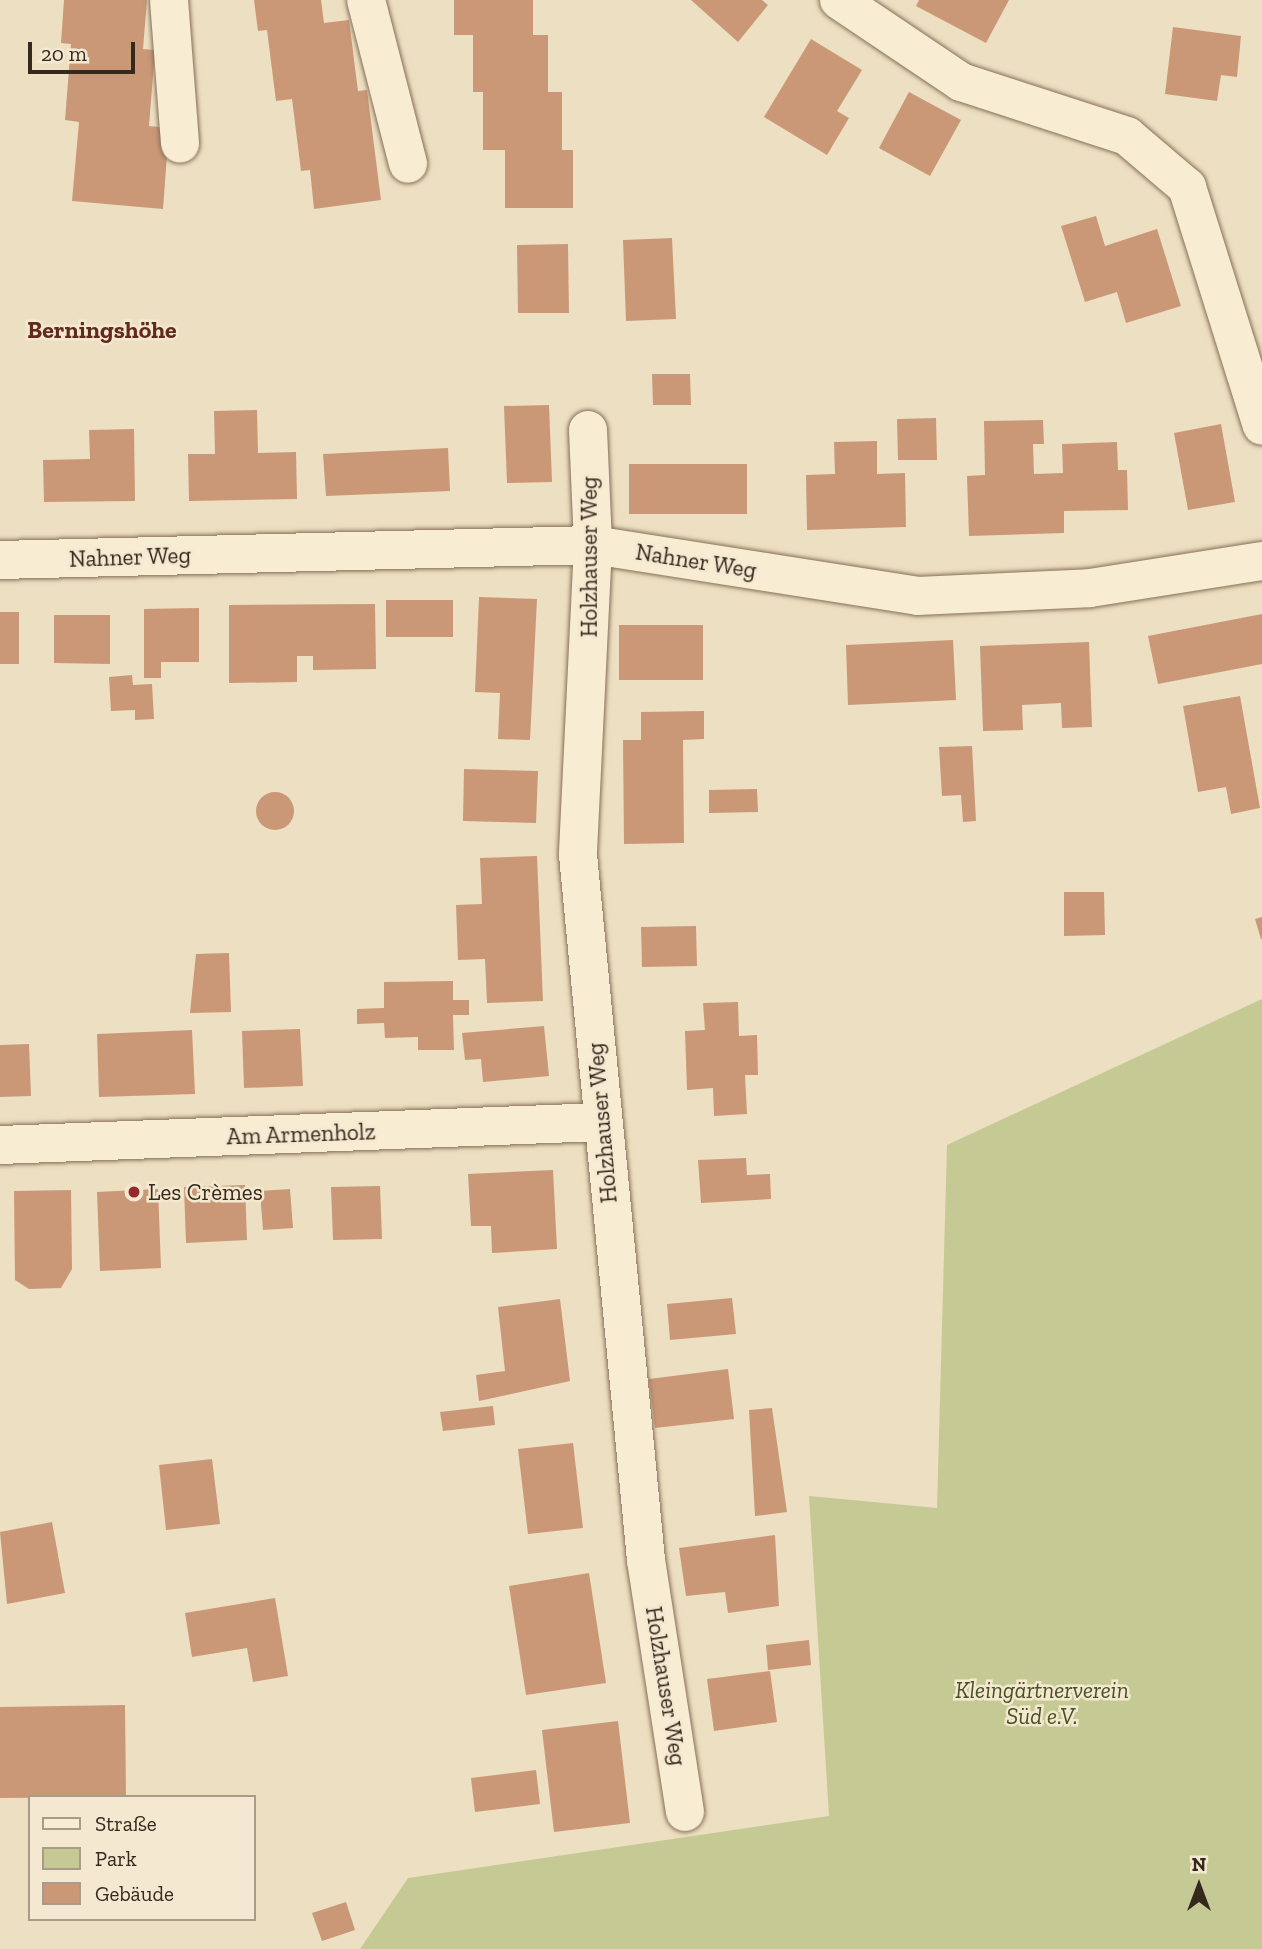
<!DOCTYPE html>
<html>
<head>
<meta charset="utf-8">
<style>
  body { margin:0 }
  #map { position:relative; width:1262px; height:1949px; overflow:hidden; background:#eddfc1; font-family:"Zilla Slab",serif }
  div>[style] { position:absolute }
  .green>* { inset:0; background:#c5ca95 }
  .building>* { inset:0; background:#ca9877 }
  .round { border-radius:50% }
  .roads { filter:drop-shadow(0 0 2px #857059) drop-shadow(0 0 2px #857059) }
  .minor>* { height:38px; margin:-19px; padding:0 19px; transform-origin:19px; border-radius:19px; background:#f8ecd3 }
  .dots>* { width:19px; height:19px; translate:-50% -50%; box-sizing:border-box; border:4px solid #f4e9d0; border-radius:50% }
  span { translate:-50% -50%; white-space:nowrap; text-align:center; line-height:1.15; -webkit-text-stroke:5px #f4e9d0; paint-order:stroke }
  .street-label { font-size:23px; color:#35281d }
  .poi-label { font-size:23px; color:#35281d }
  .left { translate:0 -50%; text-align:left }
  .park-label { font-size:23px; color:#475124; font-style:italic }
  .neighbourhood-label { font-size:24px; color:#612a1d; font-weight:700 }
  .legend { position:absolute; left:28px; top:1795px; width:228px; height:126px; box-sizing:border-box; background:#f4e9d0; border:2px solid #a89c88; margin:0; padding:9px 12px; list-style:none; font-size:21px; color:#35281d }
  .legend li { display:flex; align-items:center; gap:14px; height:35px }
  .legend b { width:35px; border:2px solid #a89c88 }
  .north { position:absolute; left:1164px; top:1851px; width:70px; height:70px; -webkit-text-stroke:5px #f4e9d0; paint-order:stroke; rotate:0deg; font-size:19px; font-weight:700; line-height:28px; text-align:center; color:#35281d }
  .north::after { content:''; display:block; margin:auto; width:24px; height:32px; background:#35281d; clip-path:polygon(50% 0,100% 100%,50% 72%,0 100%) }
  .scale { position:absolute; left:28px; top:42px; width:107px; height:32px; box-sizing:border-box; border:4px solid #35281d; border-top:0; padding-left:9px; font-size:21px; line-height:24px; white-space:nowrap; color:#35281d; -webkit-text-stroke:5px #f4e9d0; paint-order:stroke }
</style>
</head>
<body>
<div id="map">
  <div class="green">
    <i style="clip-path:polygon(1262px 999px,1262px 1949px,360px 1949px,408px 1878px,829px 1816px,809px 1496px,937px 1508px,947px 1145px)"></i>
  </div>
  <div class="building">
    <i style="clip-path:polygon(64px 0,147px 0,143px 49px,155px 50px,149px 126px,169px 128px,163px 209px,72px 201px,79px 122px,65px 120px,71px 44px,61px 43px)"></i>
    <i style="clip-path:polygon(254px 0,321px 0,324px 23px,349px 20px,358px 91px,367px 90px,381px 200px,314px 209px,310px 170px,301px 171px,292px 99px,276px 101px,267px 30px,258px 31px)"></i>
    <i style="clip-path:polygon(454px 0,533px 0,533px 35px,548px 35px,548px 92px,562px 92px,562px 150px,573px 150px,573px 208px,505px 208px,505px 150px,483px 150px,483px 92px,473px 92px,473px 35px,454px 35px)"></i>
    <i style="clip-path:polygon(691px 0,762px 0,768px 5px,738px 42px)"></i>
    <i style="clip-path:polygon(919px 0,1009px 0,986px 43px,916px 6px)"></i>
    <i style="clip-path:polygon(1173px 27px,1241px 36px,1237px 77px,1221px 75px,1217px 101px,1165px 94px)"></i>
    <i style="clip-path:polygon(811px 39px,862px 70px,837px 111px,849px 118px,827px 155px,764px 117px)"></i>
    <i style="clip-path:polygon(909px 92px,961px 120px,930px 176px,879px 148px)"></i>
    <i style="clip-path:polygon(1096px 216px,1105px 246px,1157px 229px,1181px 306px,1126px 323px,1117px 292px,1085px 302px,1061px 226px)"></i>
    <i style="clip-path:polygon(672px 238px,676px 319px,626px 321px,623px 240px)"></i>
    <i style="clip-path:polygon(568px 244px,569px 313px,518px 313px,517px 245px)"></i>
    <i style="clip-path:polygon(652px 374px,690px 374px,691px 405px,653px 405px)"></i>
    <i style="clip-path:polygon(549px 405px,552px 482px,507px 483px,504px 406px)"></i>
    <i style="clip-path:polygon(257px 410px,258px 453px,296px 452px,297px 499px,189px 501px,188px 454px,215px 454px,214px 411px)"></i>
    <i style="clip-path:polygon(936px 418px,937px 460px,898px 460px,897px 419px)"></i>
    <i style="clip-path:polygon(1043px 420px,1044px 444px,1033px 444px,1034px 474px,1063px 473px,1062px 444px,1117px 442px,1118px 470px,1127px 470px,1128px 510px,1064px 511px,1064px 533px,969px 536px,967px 476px,985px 475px,984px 421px)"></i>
    <i style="clip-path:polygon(1221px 424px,1235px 502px,1188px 510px,1174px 433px)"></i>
    <i style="clip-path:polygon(134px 429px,135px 501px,44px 502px,43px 460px,90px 459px,89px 430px)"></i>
    <i style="clip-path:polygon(877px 441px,877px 474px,905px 473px,906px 527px,807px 530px,806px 475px,835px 474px,834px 442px)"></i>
    <i style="clip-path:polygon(448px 448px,450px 491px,326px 496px,323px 454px)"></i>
    <i style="clip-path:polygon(629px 464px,747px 464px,747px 514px,629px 514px)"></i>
    <i style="clip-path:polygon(479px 597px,537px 599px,530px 740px,498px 739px,500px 693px,475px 692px)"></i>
    <i style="clip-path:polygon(386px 600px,453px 600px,453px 637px,386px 637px)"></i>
    <i style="clip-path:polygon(375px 604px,376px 669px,313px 670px,313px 656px,297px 656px,297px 682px,229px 683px,229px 605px)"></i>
    <i style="clip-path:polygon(199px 608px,199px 662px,161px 662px,161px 678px,144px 678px,144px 609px)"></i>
    <i style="clip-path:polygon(0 612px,19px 612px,19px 664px,0 664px)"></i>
    <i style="clip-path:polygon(1262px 614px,1262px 664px,1158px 684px,1148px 636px)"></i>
    <i style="clip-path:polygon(54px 615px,110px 615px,110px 664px,54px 663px)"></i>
    <i style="clip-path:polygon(619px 625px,703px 625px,703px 680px,619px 680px)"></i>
    <i style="clip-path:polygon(953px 640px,956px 700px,848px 705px,846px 645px)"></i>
    <i style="clip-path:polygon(1089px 642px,1092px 727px,1062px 728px,1061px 703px,1022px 705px,1023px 730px,983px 731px,980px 646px)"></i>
    <i style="clip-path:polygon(132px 675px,133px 685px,152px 684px,154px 719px,135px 720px,135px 710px,111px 711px,109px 677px)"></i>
    <i style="clip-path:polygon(1240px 696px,1260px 808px,1231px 814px,1226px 787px,1198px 792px,1183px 706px)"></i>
    <i style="clip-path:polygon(704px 711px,704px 739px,683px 740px,684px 843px,624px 844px,623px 740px,641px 740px,641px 712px)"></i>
    <i style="clip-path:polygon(972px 746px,976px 821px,963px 822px,961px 795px,942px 796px,939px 747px)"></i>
    <i style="clip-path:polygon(464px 769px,538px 771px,536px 823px,463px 821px)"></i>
    <i style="clip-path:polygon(757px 789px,758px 812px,709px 813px,709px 790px)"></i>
    <i class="round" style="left:256px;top:792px;width:38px;height:38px"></i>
    <i style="clip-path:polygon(537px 856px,543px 1001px,487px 1003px,485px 959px,458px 960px,456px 905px,482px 904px,480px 858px)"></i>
    <i style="clip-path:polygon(1064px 892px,1104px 892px,1105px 935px,1064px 936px)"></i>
    <i style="clip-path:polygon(1262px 917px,1262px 939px,1261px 939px,1255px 919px)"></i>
    <i style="clip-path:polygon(696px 926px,697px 966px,642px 967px,641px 927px)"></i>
    <i style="clip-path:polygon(229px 953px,231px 1012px,190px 1013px,196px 954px)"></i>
    <i style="clip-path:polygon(453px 981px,453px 1000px,469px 1000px,469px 1015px,453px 1015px,454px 1050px,418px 1050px,418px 1037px,385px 1038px,384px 1023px,357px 1024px,357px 1009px,384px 1008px,384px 982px)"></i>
    <i style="clip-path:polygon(738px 1002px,739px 1036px,757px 1035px,758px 1075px,745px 1075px,747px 1114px,714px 1116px,713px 1088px,687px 1090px,685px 1031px,705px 1030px,703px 1003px)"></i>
    <i style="clip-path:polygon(544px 1026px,549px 1076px,483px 1082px,481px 1059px,465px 1060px,462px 1033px)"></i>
    <i style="clip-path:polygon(300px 1029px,303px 1086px,244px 1088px,242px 1031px)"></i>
    <i style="clip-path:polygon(192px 1030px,195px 1094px,99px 1097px,97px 1034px)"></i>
    <i style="clip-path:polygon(29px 1044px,31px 1096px,0 1097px,0 1045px)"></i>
    <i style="clip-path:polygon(746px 1158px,747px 1175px,770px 1174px,771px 1199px,701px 1203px,698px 1160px)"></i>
    <i style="clip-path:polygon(553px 1170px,557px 1249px,492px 1253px,491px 1226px,471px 1226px,468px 1174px)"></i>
    <i style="clip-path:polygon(245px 1185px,247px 1240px,186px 1243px,184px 1187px)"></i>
    <i style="clip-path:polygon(380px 1186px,382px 1239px,333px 1240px,331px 1187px)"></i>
    <i style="clip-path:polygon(158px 1189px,161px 1268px,100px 1271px,97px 1192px)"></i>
    <i style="clip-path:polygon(290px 1189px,293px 1228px,263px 1230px,260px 1191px)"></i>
    <i style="clip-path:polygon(71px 1190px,72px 1269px,61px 1288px,29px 1289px,15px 1280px,14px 1191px)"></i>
    <i style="clip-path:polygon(732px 1298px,736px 1334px,670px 1340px,667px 1304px)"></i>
    <i style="clip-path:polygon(560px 1299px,570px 1381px,479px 1401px,476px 1375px,505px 1371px,498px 1307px)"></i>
    <i style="clip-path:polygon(728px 1369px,734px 1419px,655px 1428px,649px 1379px)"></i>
    <i style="clip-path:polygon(493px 1406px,495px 1425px,443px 1431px,440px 1412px)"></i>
    <i style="clip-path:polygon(772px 1408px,787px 1512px,755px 1516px,749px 1410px)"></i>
    <i style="clip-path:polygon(573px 1443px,583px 1528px,528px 1534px,518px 1449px)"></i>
    <i style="clip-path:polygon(212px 1459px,220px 1524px,166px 1530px,159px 1465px)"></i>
    <i style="clip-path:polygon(52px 1522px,65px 1593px,7px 1604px,0 1532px)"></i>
    <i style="clip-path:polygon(775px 1535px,779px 1606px,728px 1613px,725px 1592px,686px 1596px,679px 1548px)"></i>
    <i style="clip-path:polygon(589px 1573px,606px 1683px,526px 1695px,509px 1586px)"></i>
    <i style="clip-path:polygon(275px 1598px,288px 1676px,253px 1682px,247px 1648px,192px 1657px,185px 1613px)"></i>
    <i style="clip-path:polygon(809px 1640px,811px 1665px,768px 1670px,766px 1645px)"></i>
    <i style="clip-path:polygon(770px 1671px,777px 1722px,714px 1731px,707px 1679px)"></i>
    <i style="clip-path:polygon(125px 1705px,126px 1797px,0 1798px,0 1707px)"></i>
    <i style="clip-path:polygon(618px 1721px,630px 1823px,554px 1832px,542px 1730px)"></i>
    <i style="clip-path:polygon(536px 1770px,540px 1804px,475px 1812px,471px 1778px)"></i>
    <i style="clip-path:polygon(346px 1902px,355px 1930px,322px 1941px,312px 1913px)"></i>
  </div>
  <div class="roads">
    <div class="minor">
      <i style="left:169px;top:0;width:144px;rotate:85.6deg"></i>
      <i style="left:366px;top:0;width:169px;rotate:75.6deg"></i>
      <i style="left:839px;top:0;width:147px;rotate:33.9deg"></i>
      <i style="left:961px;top:82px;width:175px;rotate:18deg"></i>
      <i style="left:1127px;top:136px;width:79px;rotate:40.4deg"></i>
      <i style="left:1187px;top:187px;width:250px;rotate:72.6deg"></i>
      <i style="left:588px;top:430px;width:115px;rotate:87.5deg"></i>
      <i style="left:593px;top:545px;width:310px;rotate:92.8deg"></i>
      <i style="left:578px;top:855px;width:708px;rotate:84.49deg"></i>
      <i style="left:646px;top:1560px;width:255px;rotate:81.2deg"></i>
      <i style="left:0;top:560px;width:593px;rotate:-1.45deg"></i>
      <i style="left:593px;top:545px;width:328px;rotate:8.9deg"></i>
      <i style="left:917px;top:596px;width:173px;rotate:-2.6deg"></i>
      <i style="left:1090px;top:588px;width:174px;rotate:-8.9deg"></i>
      <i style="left:0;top:1145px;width:602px;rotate:-2.19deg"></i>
    </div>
  </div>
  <div class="dots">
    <i style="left:134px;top:1192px;background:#932a2d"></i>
  </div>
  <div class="street-label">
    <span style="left:130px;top:557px;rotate:-2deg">Nahner Weg</span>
    <span style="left:589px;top:557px;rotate:-90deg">Holzhauser Weg</span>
    <span style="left:696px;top:561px;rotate:9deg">Nahner Weg</span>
    <span style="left:602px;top:1123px;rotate:-95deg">Holzhauser Weg</span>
    <span style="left:301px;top:1134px;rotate:-2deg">Am Armenholz</span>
    <span style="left:666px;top:1686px;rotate:81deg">Holzhauser Weg</span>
  </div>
  <div class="poi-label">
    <span class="left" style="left:148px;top:1192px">Les Crèmes</span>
  </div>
  <div class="park-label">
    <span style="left:1042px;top:1703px">Kleingärtnerverein<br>Süd e.V.</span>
  </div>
  <div class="neighbourhood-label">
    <span style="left:102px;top:330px">Berningshöhe</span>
  </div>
  <ul class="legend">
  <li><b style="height:9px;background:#f8ecd3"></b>Straße</li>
  <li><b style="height:19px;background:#c5ca95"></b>Park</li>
  <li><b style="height:19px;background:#ca9877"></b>Gebäude</li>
  </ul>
  <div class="north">N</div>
  <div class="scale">20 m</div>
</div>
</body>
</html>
